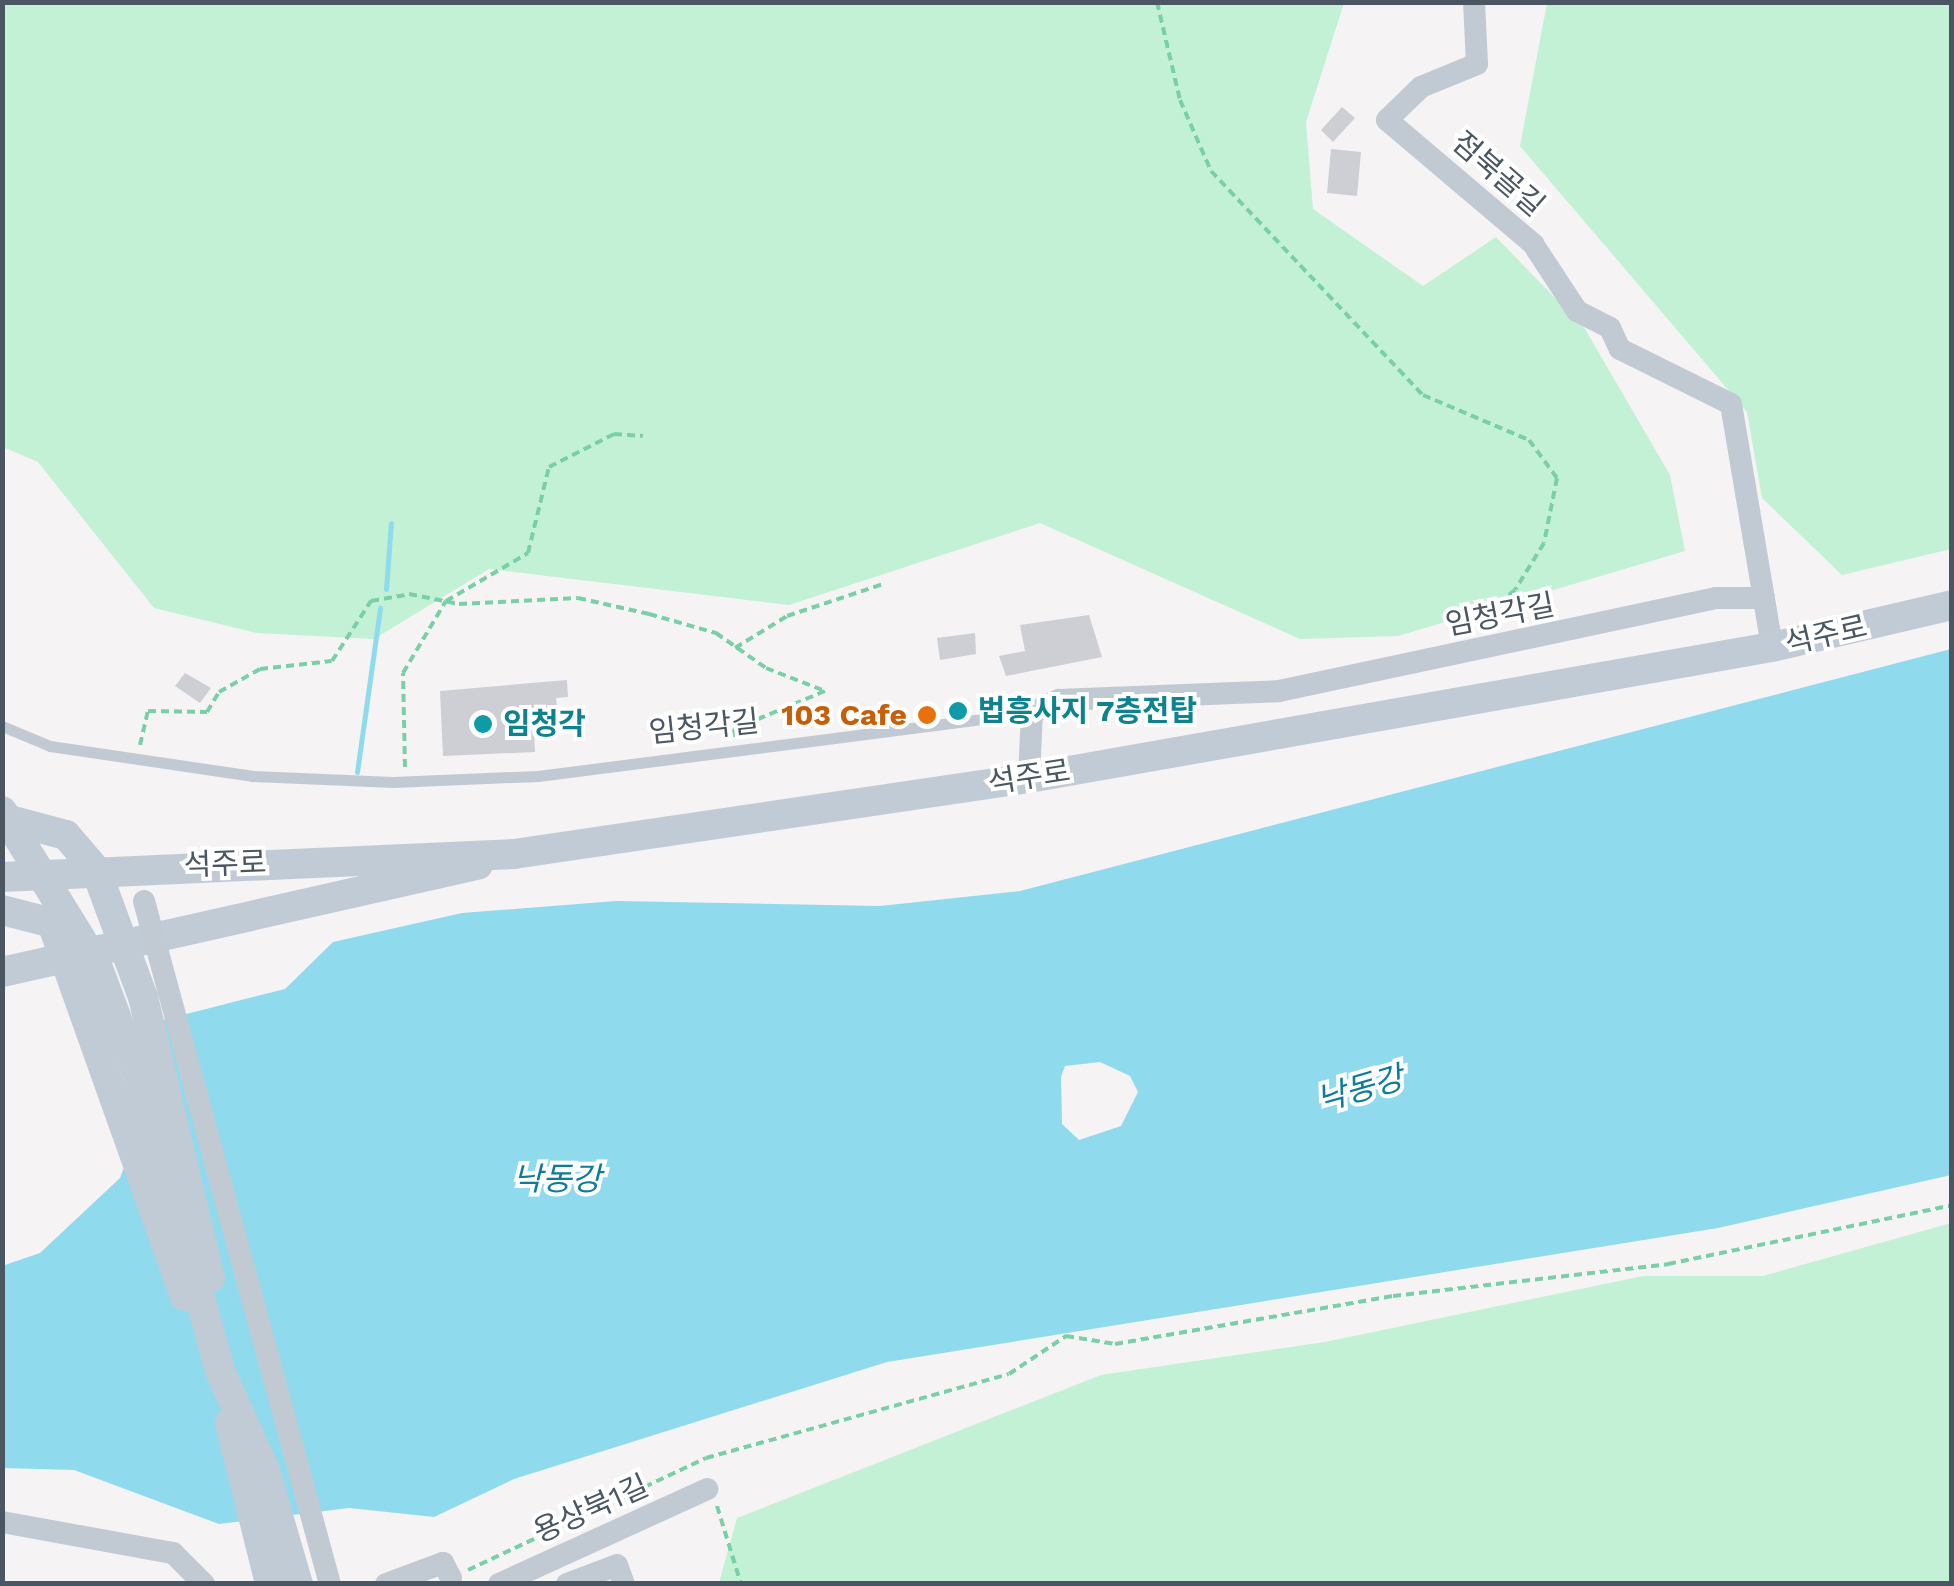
<!DOCTYPE html>
<html>
<head>
<meta charset="utf-8">
<style>
  body { margin:0 }
  #map { position:relative; width:1954px; height:1586px; overflow:hidden; background:#f5f3f3; font-family:"Work Sans","Noto Sans KR",sans-serif }
  div>[style] { position:absolute }
  .green>* { inset:0; background:#c3f1d5 }
  .water>* { inset:0; background:#90daee }
  .stream>* { height:5px; margin:-2.5px; padding:0 2.5px; transform-origin:2.5px; border-radius:2.5px; background:#90daee }
  .building>* { inset:0; background:#cdcfd5 }
  .path>* { height:4px; margin-top:-2px; transform-origin:0; background:repeating-linear-gradient(90deg,#7ad0a6 0 8px,transparent 0 13px) }
  .lane>* { height:11px; margin:-5.5px; padding:0 5.5px; transform-origin:5.5px; border-radius:5.5px; background:#c1cad2 }
  .street>* { height:22px; margin:-11px; padding:0 11px; transform-origin:11px; border-radius:11px; background:#c1cad2 }
  .secondary>* { height:30px; margin:-15px; padding:0 15px; transform-origin:15px; border-radius:15px; background:#c1cbd6 }
  .street-bridge>* { height:22px; margin:-11px; padding:0 11px; transform-origin:11px; border-radius:11px; background:#c1cad2 }
  .secondary-bridge>* { height:30px; margin:-15px; padding:0 15px; transform-origin:15px; border-radius:15px; background:#c1cbd6 }
  .dots>* { width:28px; height:28px; translate:-50% -50%; box-sizing:border-box; border:5px solid #fff; border-radius:50% }
  span { translate:-50% -50%; white-space:nowrap; text-align:center; line-height:1.15; -webkit-text-stroke:8px #fff; paint-order:stroke }
  .street-label { font-size:30px; color:#4a5661 }
  .culture-label { font-size:30px; color:#0d838f; font-weight:700 }
  .left { translate:0 -50%; text-align:left }
  .food-label { font-size:30px; color:#c56008; font-weight:700 }
  .right { translate:-100% -50%; text-align:right }
  .water-label { font-size:32px; color:#0c7c9b; font-style:italic }
  .frame { position:absolute; inset:0; border:5px solid #4a5661; pointer-events:none }
</style>
</head>
<body>
<div id="map">
  <div class="green">
    <i style="clip-path:polygon(2px 3px,1344px 3px,1306px 122px,1313px 209px,1423px 286px,1496px 237px,1585px 329px,1670px 475px,1685px 551px,1398px 636px,1300px 639px,1040px 523px,789px 605px,489px 569px,374px 639px,257px 633px,154px 608px,38px 462px,3px 447px)"></i>
    <i style="clip-path:polygon(1547px 3px,1951px 3px,1951px 549px,1842px 575px,1762px 498px,1747px 412px,1520px 146px)"></i>
    <i style="clip-path:polygon(1951px 1223px,1951px 1583px,719px 1583px,737px 1518px,1101px 1375px,1325px 1342px,1643px 1276px,1763px 1276px)"></i>
  </div>
  <div class="water">
    <i style="clip-path:polygon(evenodd,1951px 649px,1951px 1175px,1718px 1228px,887px 1362px,514px 1479px,434px 1517px,349px 1508px,219px 1524px,74px 1470px,3px 1468px,2px 1266px,40px 1253px,120px 1178px,132px 1147px,135px 1027px,285px 989px,333px 942px,462px 913px,616px 901px,880px 906px,1020px 891px,1951px 649px,1100px 1062px,1130px 1076px,1138px 1092px,1121px 1126px,1079px 1140px,1062px 1124px,1061px 1077px,1065px 1066px,1100px 1062px)"></i>
  </div>
  <div class="stream">
    <i style="left:386px;top:589px;width:66px;rotate:-85.7deg"></i>
    <i style="left:357px;top:772px;width:166px;rotate:-82deg"></i>
  </div>
  <div class="building">
    <i style="clip-path:polygon(1342px 107px,1355px 118px,1333px 142px,1321px 130px)"></i>
    <i style="clip-path:polygon(1331px 149px,1361px 152px,1357px 196px,1327px 193px)"></i>
    <i style="clip-path:polygon(1089px 615px,1102px 657px,1006px 676px,999px 656px,1025px 651px,1020px 625px)"></i>
    <i style="clip-path:polygon(975px 633px,976px 654px,940px 660px,937px 638px)"></i>
    <i style="clip-path:polygon(185px 673px,211px 688px,200px 703px,175px 686px)"></i>
    <i style="clip-path:polygon(567px 680px,568px 697px,556px 698px,560px 729px,534px 732px,535px 752px,443px 756px,440px 691px)"></i>
  </div>
  <div class="path">
    <i style="left:1157px;top:2px;width:101px;rotate:76.8deg"></i>
    <i style="left:1180px;top:100px;width:77px;rotate:66.4deg"></i>
    <i style="left:1211px;top:171px;width:308px;rotate:46.6deg"></i>
    <i style="left:1423px;top:395px;width:115px;rotate:23deg"></i>
    <i style="left:1529px;top:440px;width:47px;rotate:53.6deg"></i>
    <i style="left:1557px;top:478px;width:66px;rotate:101.3deg"></i>
    <i style="left:1544px;top:543px;width:55px;rotate:121.7deg"></i>
    <i style="left:1515px;top:590px;width:65px;rotate:141.9deg"></i>
    <i style="left:735px;top:648px;width:61px;rotate:-31.6deg"></i>
    <i style="left:787px;top:616px;width:101px;rotate:-18.4deg"></i>
    <i style="left:140px;top:745px;width:35px;rotate:-77deg"></i>
    <i style="left:148px;top:711px;width:59px;rotate:1deg"></i>
    <i style="left:207px;top:712px;width:23px;rotate:-59deg"></i>
    <i style="left:219px;top:692px;width:47px;rotate:-29.3deg"></i>
    <i style="left:260px;top:669px;width:72px;rotate:-6.3deg"></i>
    <i style="left:332px;top:661px;width:72px;rotate:-57deg"></i>
    <i style="left:371px;top:601px;width:39px;rotate:-10deg"></i>
    <i style="left:409px;top:594px;width:51px;rotate:11.3deg"></i>
    <i style="left:459px;top:604px;width:119px;rotate:-2.9deg"></i>
    <i style="left:578px;top:598px;width:73px;rotate:12.7deg"></i>
    <i style="left:649px;top:614px;width:70px;rotate:15.8deg"></i>
    <i style="left:716px;top:633px;width:61px;rotate:35deg"></i>
    <i style="left:766px;top:668px;width:63px;rotate:21.3deg"></i>
    <i style="left:825px;top:691px;width:99px;rotate:157.3deg"></i>
    <i style="left:734px;top:729px;width:10px;rotate:79deg"></i>
    <i style="left:405px;top:767px;width:94px;rotate:-91.2deg"></i>
    <i style="left:403px;top:673px;width:84px;rotate:-59.2deg"></i>
    <i style="left:446px;top:601px;width:95px;rotate:-30.3deg"></i>
    <i style="left:528px;top:553px;width:89px;rotate:-76.3deg"></i>
    <i style="left:549px;top:467px;width:73px;rotate:-26.9deg"></i>
    <i style="left:614px;top:434px;width:29px;rotate:4deg"></i>
    <i style="left:717px;top:1506px;width:82px;rotate:72.9deg"></i>
    <i style="left:468px;top:1570px;width:263px;rotate:-25.2deg"></i>
    <i style="left:706px;top:1458px;width:314px;rotate:-15.5deg"></i>
    <i style="left:1009px;top:1374px;width:69px;rotate:-33.7deg"></i>
    <i style="left:1066px;top:1336px;width:50px;rotate:9.3deg"></i>
    <i style="left:1115px;top:1344px;width:282px;rotate:-9.8deg"></i>
    <i style="left:1393px;top:1296px;width:277px;rotate:-6.6deg"></i>
    <i style="left:1668px;top:1264px;width:290px;rotate:-11.7deg"></i>
  </div>
  <div class="lane">
    <i style="left:2px;top:726px;width:52px;rotate:22.6deg"></i>
    <i style="left:50px;top:746px;width:204px;rotate:8.4deg"></i>
    <i style="left:252px;top:776px;width:141px;rotate:2.4deg"></i>
    <i style="left:393px;top:782px;width:145px;rotate:-2.4deg"></i>
    <i style="left:538px;top:776px;width:498px;rotate:-7.3deg"></i>
  </div>
  <div class="street">
    <i style="left:1474px;top:2px;width:62px;rotate:87.2deg"></i>
    <i style="left:1477px;top:64px;width:61px;rotate:157.7deg"></i>
    <i style="left:1421px;top:87px;width:47px;rotate:135.9deg"></i>
    <i style="left:1387px;top:120px;width:192px;rotate:40.3deg"></i>
    <i style="left:1533px;top:244px;width:80px;rotate:56.7deg"></i>
    <i style="left:1577px;top:311px;width:37px;rotate:27deg"></i>
    <i style="left:1610px;top:328px;width:23px;rotate:65deg"></i>
    <i style="left:1620px;top:349px;width:124px;rotate:26.4deg"></i>
    <i style="left:1731px;top:404px;width:246px;rotate:80.4deg"></i>
    <i style="left:1029px;top:778px;width:65px;rotate:-87.4deg"></i>
    <i style="left:1032px;top:713px;width:30px;rotate:-26deg"></i>
    <i style="left:1059px;top:700px;width:220px;rotate:-2.3deg"></i>
    <i style="left:1279px;top:691px;width:447px;rotate:-12deg"></i>
    <i style="left:1716px;top:598px;width:48px"></i>
    <i style="left:2px;top:1522px;width:174px;rotate:10.3deg"></i>
    <i style="left:173px;top:1553px;width:44px;rotate:45deg"></i>
    <i style="left:386px;top:1584px;width:61px;rotate:-20.2deg"></i>
    <i style="left:443px;top:1563px;width:17px;rotate:62deg"></i>
    <i style="left:499px;top:1584px;width:229px;rotate:-24.5deg"></i>
    <i style="left:567px;top:1584px;width:53px;rotate:-20.8deg"></i>
    <i style="left:617px;top:1565px;width:20px;rotate:70deg"></i>
  </div>
  <div class="secondary">
    <i style="left:2px;top:818px;width:66px;rotate:14.9deg"></i>
    <i style="left:66px;top:835px;width:46px;rotate:49.4deg"></i>
    <i style="left:96px;top:870px;width:40px;rotate:69.8deg"></i>
    <i style="left:2px;top:877px;width:513px;rotate:-2.57deg"></i>
    <i style="left:514px;top:854px;width:521px;rotate:-8.39deg"></i>
    <i style="left:1029px;top:778px;width:754px;rotate:-10deg"></i>
    <i style="left:1772px;top:647px;width:185px;rotate:-13.1deg"></i>
    <i style="left:2px;top:972px;width:488px;rotate:-12.7deg"></i>
    <i style="left:220px;top:1371px;width:107px;rotate:65.6deg"></i>
    <i style="left:264px;top:1468px;width:121px;rotate:73.7deg"></i>
    <i style="left:230px;top:1423px;width:166px;rotate:76deg"></i>
  </div>
  <div class="street-bridge">
    <i style="left:144px;top:901px;width:708px;rotate:74.77deg"></i>
  </div>
  <div class="secondary-bridge">
    <i style="left:2px;top:811px;width:179px;rotate:58.3deg"></i>
    <i style="left:96px;top:963px;width:123px;rotate:69.5deg"></i>
    <i style="left:139px;top:1078px;width:304px;rotate:74.5deg"></i>
    <i style="left:110px;top:908px;width:95px;rotate:69.7deg"></i>
    <i style="left:143px;top:997px;width:289px;rotate:76.6deg"></i>
    <i style="left:2px;top:910px;width:52px;rotate:14.6deg"></i>
    <i style="left:52px;top:923px;width:396px;rotate:70.4deg"></i>
  </div>
  <div class="dots">
    <i style="left:958px;top:711px;background:#0f9aa8"></i>
    <i style="left:927px;top:715px;background:#e8710a"></i>
    <i style="left:483px;top:724px;background:#0f9aa8"></i>
  </div>
  <div class="street-label">
    <span style="left:1498px;top:174px;rotate:41deg">점북골길</span>
    <span style="left:1500px;top:615px;rotate:-11deg">임청각길</span>
    <span style="left:1826px;top:635px;rotate:-13deg">석주로</span>
    <span style="left:704px;top:727px;rotate:-6deg">임청각길</span>
    <span style="left:1029px;top:777px;rotate:-9deg">석주로</span>
    <span style="left:225px;top:864px;rotate:-2deg">석주로</span>
    <span style="left:591px;top:1509px;rotate:-24deg">용상북1길</span>
  </div>
  <div class="culture-label">
    <span class="left" style="left:978px;top:711px">법흥사지 7층전탑</span>
    <span class="left" style="left:503px;top:724px">임청각</span>
  </div>
  <div class="food-label">
    <span class="right" style="left:907px;top:715px">103 Cafe</span>
  </div>
  <div class="water-label">
    <span style="left:1360px;top:1089px;rotate:-16deg">낙동강</span>
    <span style="left:557px;top:1179px">낙동강</span>
  </div>
  <div class="frame"></div>
</div>
</body>
</html>
